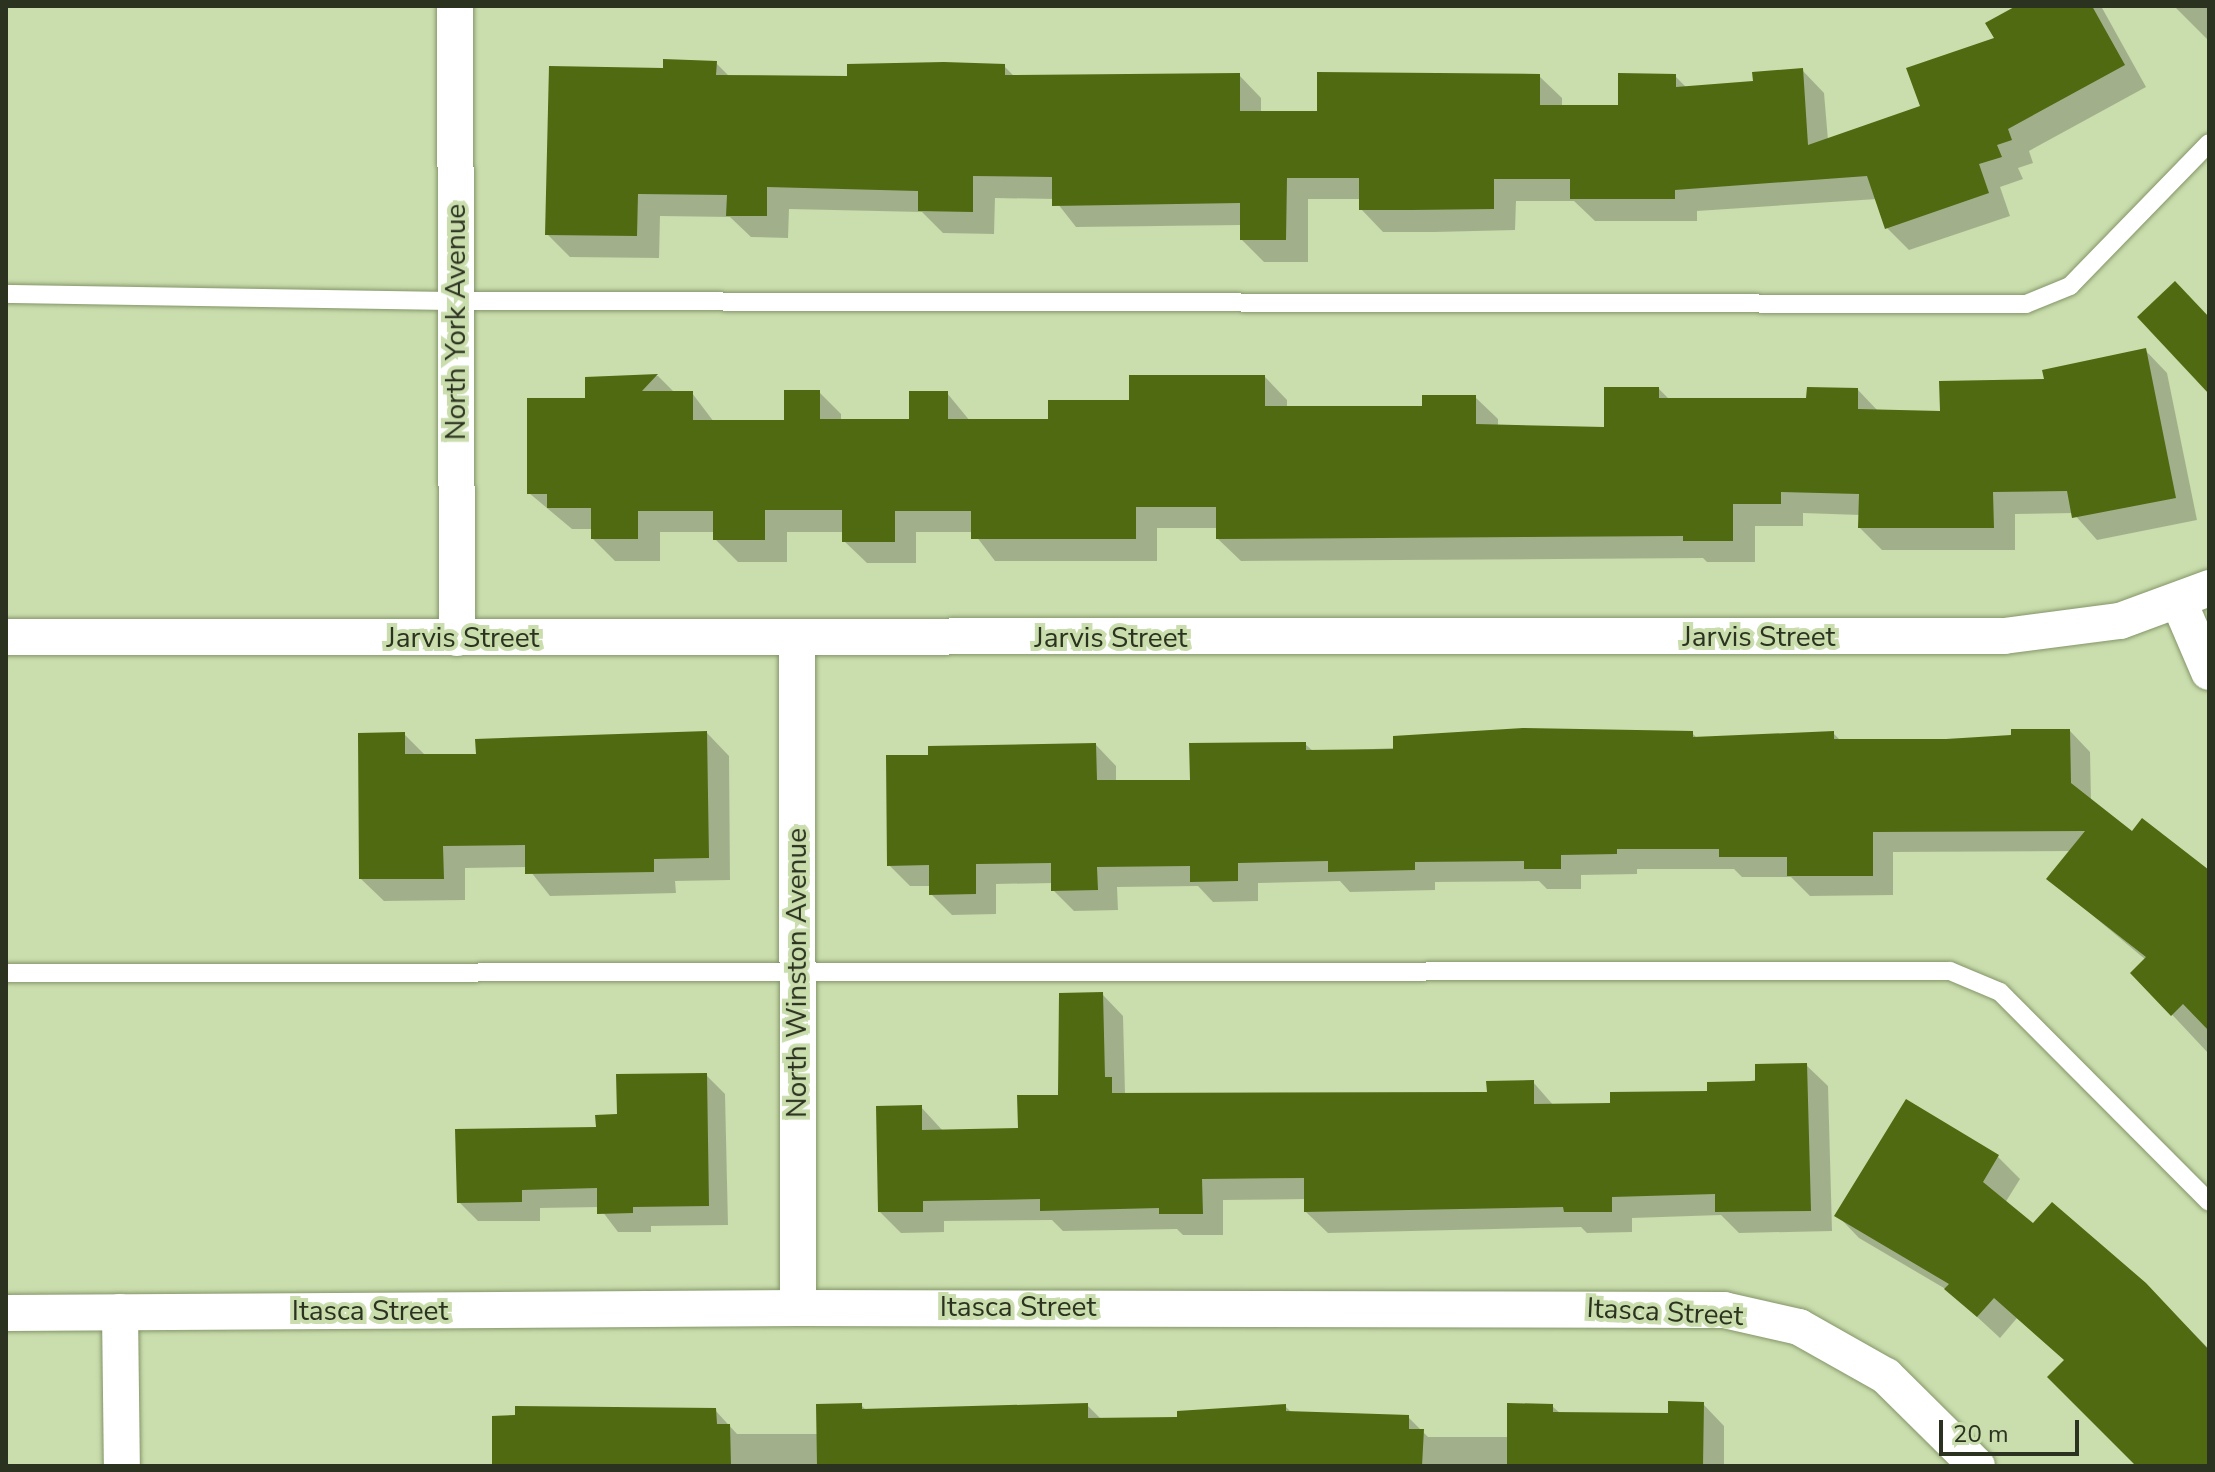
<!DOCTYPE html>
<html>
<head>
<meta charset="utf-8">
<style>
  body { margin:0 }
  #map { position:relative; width:2215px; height:1472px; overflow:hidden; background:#caddad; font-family:"Nunito Sans",sans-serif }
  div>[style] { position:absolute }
  .shadow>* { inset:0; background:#0003 }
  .building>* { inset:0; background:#4f6a11 }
  .roads { filter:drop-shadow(0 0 2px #849668) drop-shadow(0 0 2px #849668) }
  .service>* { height:18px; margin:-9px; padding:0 9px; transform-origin:9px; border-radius:9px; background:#fff }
  .minor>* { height:36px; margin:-18px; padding:0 18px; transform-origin:18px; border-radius:18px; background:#fff }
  span { translate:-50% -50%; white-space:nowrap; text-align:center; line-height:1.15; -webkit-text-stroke:8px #caddad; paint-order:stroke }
  .street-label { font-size:28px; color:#2b321f }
  .frame { position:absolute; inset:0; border:8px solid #2b321f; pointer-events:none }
  .scale { position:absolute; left:1939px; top:1420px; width:140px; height:36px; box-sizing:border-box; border:4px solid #2b321f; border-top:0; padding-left:10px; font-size:24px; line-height:28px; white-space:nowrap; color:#2b321f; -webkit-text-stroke:6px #caddad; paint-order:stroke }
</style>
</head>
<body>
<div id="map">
  <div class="shadow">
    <i style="clip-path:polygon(2020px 6px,2101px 6px,2146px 87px,2029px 151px,2033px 163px,2018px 168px,2023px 179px,2000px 187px,2010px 216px,1909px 250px,1887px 228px,1877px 199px,1697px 211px,1697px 221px,1595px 221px,1574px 201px,1516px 201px,1515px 230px,1435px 232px,1383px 232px,1361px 209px,1361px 199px,1308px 199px,1308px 262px,1264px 262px,1242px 240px,1242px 225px,1076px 227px,1054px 199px,995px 198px,994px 234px,943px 233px,922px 212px,789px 209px,788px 238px,751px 237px,730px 217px,660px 216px,659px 258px,570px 257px,547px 234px,665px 70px,716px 63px,730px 77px,849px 78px,1004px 66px,1015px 77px,1239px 75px,1261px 98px,1261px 113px,1319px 113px,1539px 76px,1562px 98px,1562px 107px,1620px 107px,1675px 76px,1687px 88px,1755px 83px,1802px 70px,1824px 93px,1828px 140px,1923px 107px,1997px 39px)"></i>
    <i style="clip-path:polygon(2174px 6px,2209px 6px,2209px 41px)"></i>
    <i style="clip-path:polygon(2145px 350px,2167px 373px,2197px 520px,2097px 540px,2073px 513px,2015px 514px,2015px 550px,1882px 550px,1860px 528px,1860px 515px,1803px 513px,1803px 526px,1755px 526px,1755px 562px,1707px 562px,1703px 558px,1241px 561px,1218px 539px,1218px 528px,1157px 528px,1157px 561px,995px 561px,973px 532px,916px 532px,916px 563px,867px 563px,844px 541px,844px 532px,787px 532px,787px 562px,738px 562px,715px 539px,715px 532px,660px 532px,660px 561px,615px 561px,593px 539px,593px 529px,572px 529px,529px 493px,587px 400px,587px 379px,658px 376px,675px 393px,692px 393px,714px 422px,786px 422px,819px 392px,841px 414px,841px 421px,911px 421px,947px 393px,970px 421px,1050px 421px,1265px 377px,1287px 400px,1287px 408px,1424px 408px,1475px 397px,1498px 419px,1498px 426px,1606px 429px,1659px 389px,1670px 400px,1808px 400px,1858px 390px,1879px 412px,1942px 414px)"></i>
    <i style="clip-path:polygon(2070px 731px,2090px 752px,2091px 801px,2132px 834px,2209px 881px,2209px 1054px,2133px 973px,2146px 960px,2049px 879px,2072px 851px,1893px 852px,1893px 895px,1810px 896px,1791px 877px,1742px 877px,1734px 869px,1637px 869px,1637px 874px,1581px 875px,1581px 889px,1547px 889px,1539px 881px,1435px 882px,1435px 890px,1350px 892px,1340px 881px,1258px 883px,1258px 901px,1213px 902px,1198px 886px,1117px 887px,1118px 910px,1074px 911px,1053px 890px,1053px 883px,996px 884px,996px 914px,952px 915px,931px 894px,931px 886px,910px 886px,889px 865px,930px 757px,1096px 745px,1116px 766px,1116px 782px,1192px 782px,1305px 744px,1314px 752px,1692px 733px,1698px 739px,1833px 733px,1841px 741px,1946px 741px)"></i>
    <i style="clip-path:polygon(707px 733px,729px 756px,730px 880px,675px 881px,676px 893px,550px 896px,527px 867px,465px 868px,465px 900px,384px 901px,361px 879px,404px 734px,426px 756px,478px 756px)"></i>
    <i style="clip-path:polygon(1102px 994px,1123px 1016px,1125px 1093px,1489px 1094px,1533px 1082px,1554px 1106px,1612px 1105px,1709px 1093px,1806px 1065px,1828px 1086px,1832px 1231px,1739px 1233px,1721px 1215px,1632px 1218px,1632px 1232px,1587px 1233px,1581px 1227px,1328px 1233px,1306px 1212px,1306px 1199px,1223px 1200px,1223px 1235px,1183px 1235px,1177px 1229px,1063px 1231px,1052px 1220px,944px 1221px,944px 1232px,901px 1233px,880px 1212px,921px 1107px,943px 1131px,1020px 1130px,1060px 1097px)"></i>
    <i style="clip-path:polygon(706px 1075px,725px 1094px,728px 1225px,651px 1226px,651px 1232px,618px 1232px,599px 1207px,540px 1208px,540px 1221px,478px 1221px,459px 1202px)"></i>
    <i style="clip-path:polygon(1998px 1157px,2020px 1179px,2005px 1203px,2033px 1226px,2145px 1284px,2209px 1349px,2209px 1466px,2139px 1466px,2066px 1361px,2017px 1318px,2000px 1338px,1949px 1291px,1859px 1238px,1837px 1215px)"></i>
    <i style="clip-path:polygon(1703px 1404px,1724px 1426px,1724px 1466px,494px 1466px,715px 1410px,737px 1434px,818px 1434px,861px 1405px,867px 1411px,1087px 1405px,1102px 1420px,1179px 1419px,1285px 1406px,1292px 1413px,1408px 1417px,1428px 1437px,1509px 1437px,1552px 1406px,1561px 1414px,1670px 1415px)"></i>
  </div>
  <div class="building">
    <i style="clip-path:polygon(2016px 6px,2092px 6px,2125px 65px,2008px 129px,2012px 140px,1997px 145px,2002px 157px,1979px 164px,1989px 193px,1885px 229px,1867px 176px,1675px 190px,1675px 199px,1570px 199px,1570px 179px,1494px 179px,1494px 209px,1411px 210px,1359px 210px,1359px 178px,1287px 178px,1286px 240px,1240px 240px,1240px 203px,1052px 206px,1052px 177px,973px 176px,973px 212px,918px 211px,918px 191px,767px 187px,767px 216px,726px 216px,727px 195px,638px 194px,637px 236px,545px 235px,549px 66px,663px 68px,663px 59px,717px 61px,716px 75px,847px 76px,847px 64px,944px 62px,1005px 64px,1005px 75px,1240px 73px,1240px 111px,1317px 111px,1317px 72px,1540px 74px,1540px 105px,1618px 105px,1618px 73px,1676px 74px,1676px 87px,1753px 81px,1752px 72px,1803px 68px,1808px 145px,1920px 106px,1906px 68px,1994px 38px,1985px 23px)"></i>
    <i style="clip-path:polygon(2175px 281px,2209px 317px,2209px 394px,2137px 317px)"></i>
    <i style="clip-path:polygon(2146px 348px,2176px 498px,2072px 518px,2067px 491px,1993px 492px,1994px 528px,1858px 528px,1859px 494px,1781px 492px,1781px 504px,1733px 504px,1733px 541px,1683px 541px,1683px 536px,1216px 539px,1216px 507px,1136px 507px,1136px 539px,971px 539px,971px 511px,895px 511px,895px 542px,842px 542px,842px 510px,765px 510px,765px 540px,713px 540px,713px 511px,638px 511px,638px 539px,591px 539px,591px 508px,547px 508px,547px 494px,527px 494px,527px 398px,585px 398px,585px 377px,658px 374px,642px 391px,693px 391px,693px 420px,784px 420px,784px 390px,820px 390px,820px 419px,909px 419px,909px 391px,948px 391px,948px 419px,1048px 419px,1048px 400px,1129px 400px,1129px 375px,1265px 375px,1265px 406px,1422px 406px,1422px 395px,1476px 395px,1476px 424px,1604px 427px,1604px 387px,1659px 387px,1659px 398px,1806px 398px,1807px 387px,1858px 388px,1858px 409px,1940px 411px,1939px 381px,2044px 379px,2042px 370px)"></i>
    <i style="clip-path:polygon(1523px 728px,1693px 731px,1693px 737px,1834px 731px,1834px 739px,1946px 739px,2011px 735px,2011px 729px,2070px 729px,2071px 783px,2132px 831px,2142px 818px,2209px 870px,2209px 1031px,2183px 1004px,2171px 1016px,2130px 973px,2146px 957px,2046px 879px,2085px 831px,1873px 832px,1873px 876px,1787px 876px,1787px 857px,1719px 857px,1719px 849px,1617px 849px,1617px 854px,1561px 855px,1561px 869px,1524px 869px,1524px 861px,1415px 862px,1415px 870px,1328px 872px,1328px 861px,1238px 863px,1238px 881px,1190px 882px,1190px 866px,1097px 867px,1098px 890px,1051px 891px,1051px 863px,976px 864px,976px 894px,929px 895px,929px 865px,887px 866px,886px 755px,928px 755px,928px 746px,1096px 743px,1097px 780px,1190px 780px,1189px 743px,1306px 742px,1306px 750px,1393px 749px,1393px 736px)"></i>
    <i style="clip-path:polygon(707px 731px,709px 858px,654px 859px,654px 872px,525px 874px,525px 845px,443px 846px,444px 879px,359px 879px,358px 733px,405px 732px,405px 754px,476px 754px,475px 739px)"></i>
    <i style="clip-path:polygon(1103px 992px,1105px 1077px,1112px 1077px,1112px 1093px,1487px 1092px,1486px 1081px,1534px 1080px,1534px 1104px,1610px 1103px,1610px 1092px,1707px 1091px,1707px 1082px,1755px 1081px,1755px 1064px,1807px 1063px,1811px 1211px,1715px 1212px,1715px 1194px,1612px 1197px,1612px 1212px,1564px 1212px,1563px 1207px,1304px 1212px,1304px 1178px,1202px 1179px,1203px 1214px,1159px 1214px,1159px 1208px,1040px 1211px,1040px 1199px,923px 1201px,923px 1212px,878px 1212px,876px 1106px,922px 1105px,922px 1130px,1018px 1128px,1017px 1095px,1058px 1095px,1059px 993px)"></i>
    <i style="clip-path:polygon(707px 1073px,709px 1206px,633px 1207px,633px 1213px,597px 1214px,597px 1188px,522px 1190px,522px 1202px,457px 1203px,455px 1129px,596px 1127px,595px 1115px,617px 1114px,616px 1074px)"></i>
    <i style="clip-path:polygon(1906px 1099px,1999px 1155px,1983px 1182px,2033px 1223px,2052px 1202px,2146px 1283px,2209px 1350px,2209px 1466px,2136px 1466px,2047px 1377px,2064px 1360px,1994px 1298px,1977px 1317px,1944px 1289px,1949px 1284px,1834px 1216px)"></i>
    <i style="clip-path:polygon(1668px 1401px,1704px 1402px,1703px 1466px,1507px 1466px,1507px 1403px,1553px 1404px,1553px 1412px,1668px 1413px)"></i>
    <i style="clip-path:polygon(862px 1403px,862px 1409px,1088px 1403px,1088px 1418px,1177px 1417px,1177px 1411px,1286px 1404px,1286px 1411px,1409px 1415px,1409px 1429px,1424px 1429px,1422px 1466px,817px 1466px,816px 1404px)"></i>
    <i style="clip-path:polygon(515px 1406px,716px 1408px,717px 1424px,730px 1424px,731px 1466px,492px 1466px,492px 1416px,515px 1415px)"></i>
  </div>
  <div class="roads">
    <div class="service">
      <i style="left:6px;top:294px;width:450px;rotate:0.9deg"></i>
      <i style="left:456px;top:301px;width:1570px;rotate:0.11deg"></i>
      <i style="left:2026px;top:304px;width:48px;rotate:-22.2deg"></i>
      <i style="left:2070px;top:286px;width:199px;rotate:-45.8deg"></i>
      <i style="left:6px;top:973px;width:1944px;rotate:-0.06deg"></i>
      <i style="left:1950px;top:971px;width:54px;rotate:22.8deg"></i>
      <i style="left:2000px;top:992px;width:296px;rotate:45.1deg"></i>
    </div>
    <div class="minor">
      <i style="left:455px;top:6px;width:632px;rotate:89.82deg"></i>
      <i style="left:2179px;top:602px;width:76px;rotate:66.8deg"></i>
      <i style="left:6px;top:637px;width:1998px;rotate:-0.03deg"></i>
      <i style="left:2004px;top:636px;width:117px;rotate:-7.4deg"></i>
      <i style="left:2120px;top:621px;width:95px;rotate:-20.3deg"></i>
      <i style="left:797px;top:638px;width:670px;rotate:89.91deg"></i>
      <i style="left:120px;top:1312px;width:154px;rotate:89.3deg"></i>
      <i style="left:6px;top:1313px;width:792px;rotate:-0.36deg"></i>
      <i style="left:798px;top:1308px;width:926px;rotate:0.12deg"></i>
      <i style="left:1724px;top:1310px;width:77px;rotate:12.8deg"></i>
      <i style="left:1799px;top:1327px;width:100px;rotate:29.4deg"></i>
      <i style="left:1886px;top:1376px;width:128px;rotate:44.7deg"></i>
    </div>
  </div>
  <div class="street-label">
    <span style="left:456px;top:322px;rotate:-90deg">North York Avenue</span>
    <span style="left:1759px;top:637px">Jarvis Street</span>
    <span style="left:463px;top:638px">Jarvis Street</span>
    <span style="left:1111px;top:638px">Jarvis Street</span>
    <span style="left:797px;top:973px;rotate:-90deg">North Winston Avenue</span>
    <span style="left:1018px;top:1307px">Itasca Street</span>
    <span style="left:370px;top:1311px">Itasca Street</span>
    <span style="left:1665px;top:1312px;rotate:3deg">Itasca Street</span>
  </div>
  <div class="frame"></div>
  <div class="scale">20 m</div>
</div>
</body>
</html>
